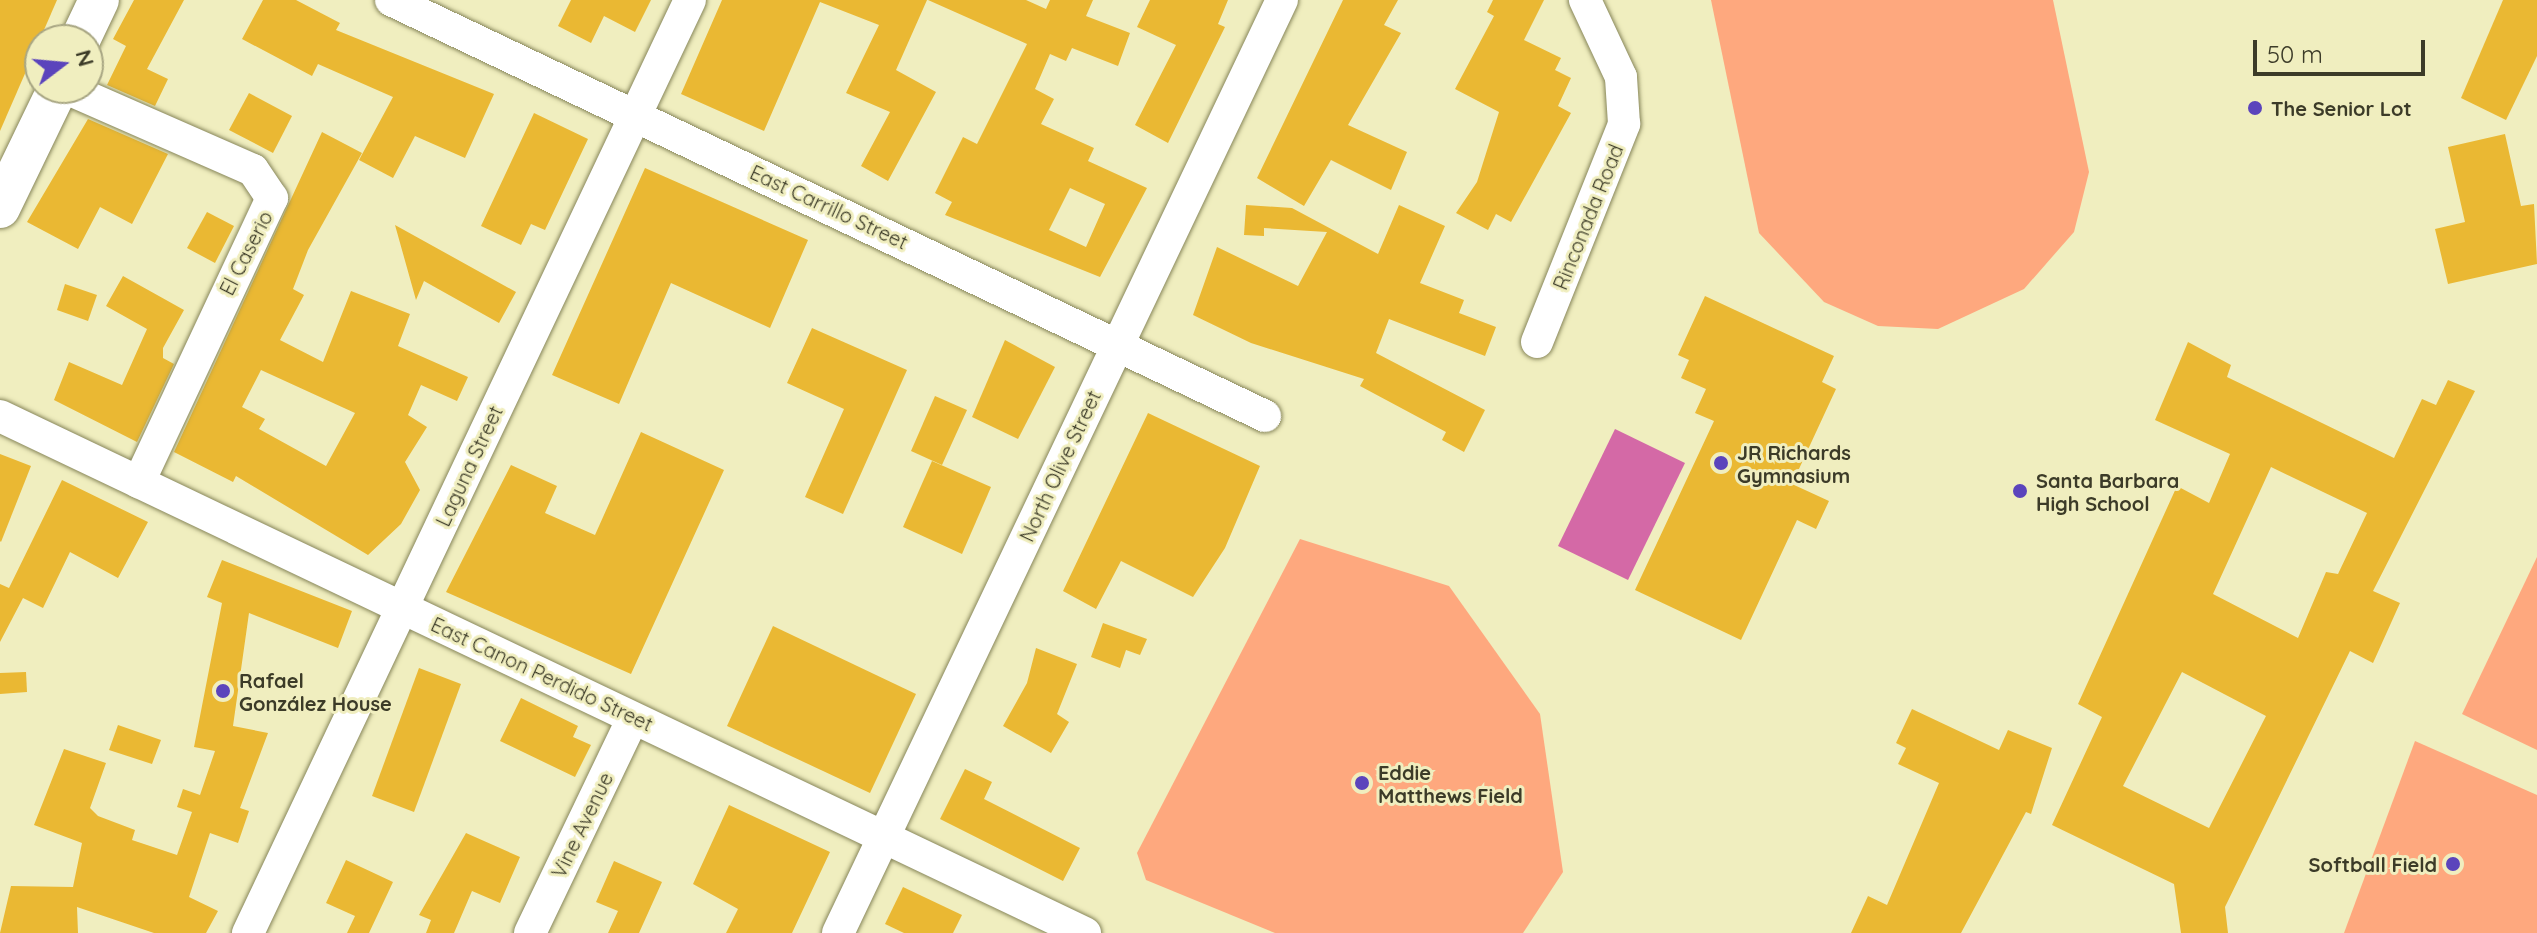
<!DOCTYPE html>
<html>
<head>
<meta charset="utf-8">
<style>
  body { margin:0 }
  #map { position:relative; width:2537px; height:933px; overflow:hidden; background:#f0eebf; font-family:Quicksand,sans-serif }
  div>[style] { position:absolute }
  .green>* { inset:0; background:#fea87e }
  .water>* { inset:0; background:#d469a6 }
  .building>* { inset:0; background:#eab833 }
  .roads { filter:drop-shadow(0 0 2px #87865a) drop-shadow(0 0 2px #87865a) }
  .minor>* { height:32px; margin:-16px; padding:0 16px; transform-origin:16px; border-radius:16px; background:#fff }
  .major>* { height:40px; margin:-20px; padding:0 20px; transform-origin:20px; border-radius:20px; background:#fff }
  .dots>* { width:22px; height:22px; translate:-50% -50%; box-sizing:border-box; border:4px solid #f0eebf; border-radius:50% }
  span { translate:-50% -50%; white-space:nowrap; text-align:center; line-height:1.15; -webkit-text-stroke:6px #f0eebf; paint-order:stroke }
  .poi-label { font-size:20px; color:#3c3b28; font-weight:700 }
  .left { translate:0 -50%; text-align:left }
  .right { translate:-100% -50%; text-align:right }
  .street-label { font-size:20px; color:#3c3b28 }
  .north { position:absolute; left:24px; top:24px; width:80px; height:80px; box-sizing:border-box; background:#f0eebf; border:2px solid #a8a683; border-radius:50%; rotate:74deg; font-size:22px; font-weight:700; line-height:32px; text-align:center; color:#3c3b28 }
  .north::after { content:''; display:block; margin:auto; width:28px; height:36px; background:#5b44bc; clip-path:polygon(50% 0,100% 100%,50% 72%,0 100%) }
  .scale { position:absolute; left:2253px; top:40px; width:172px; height:36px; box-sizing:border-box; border:4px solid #3c3b28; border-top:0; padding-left:10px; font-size:24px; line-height:28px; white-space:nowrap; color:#3c3b28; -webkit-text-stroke:6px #f0eebf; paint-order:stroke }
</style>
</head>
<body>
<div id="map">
  <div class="green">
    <i style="clip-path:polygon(1711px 0,2053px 0,2089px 172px,2074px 232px,2024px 289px,1938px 329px,1878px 326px,1824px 302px,1759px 233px)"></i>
    <i style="clip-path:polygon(1300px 539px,1449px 586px,1540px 714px,1563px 872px,1523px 933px,1275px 933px,1146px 880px,1137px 853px)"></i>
    <i style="clip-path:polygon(2537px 557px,2537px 750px,2462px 714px)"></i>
    <i style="clip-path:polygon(2415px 741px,2537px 795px,2537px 933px,2344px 933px)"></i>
  </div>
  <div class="water">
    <i style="clip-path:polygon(1615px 429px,1685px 463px,1628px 580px,1558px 546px)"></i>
  </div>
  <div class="building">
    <i style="clip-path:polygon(0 0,57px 0,0 131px)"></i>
    <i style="clip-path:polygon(134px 0,184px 0,147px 69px,168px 79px,155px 106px,107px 85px,126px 46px,113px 39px)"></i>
    <i style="clip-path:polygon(263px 0,296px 0,340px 23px,336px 30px,494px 94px,465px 158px,415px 136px,393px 178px,359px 160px,393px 97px,318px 64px,312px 76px,242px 39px)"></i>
    <i style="clip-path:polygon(571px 0,651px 0,635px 32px,604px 16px,591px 43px,558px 26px)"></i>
    <i style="clip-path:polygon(722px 0,927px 0,896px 70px,936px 92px,888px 181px,861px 166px,890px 112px,846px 93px,879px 25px,820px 2px,764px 131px,681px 94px)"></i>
    <i style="clip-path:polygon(evenodd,928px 0,1026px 0,1046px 9px,1050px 0,1093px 0,1086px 16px,1130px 33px,1118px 66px,1072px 48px,1066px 61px,1050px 54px,1035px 89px,1054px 99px,1041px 124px,1094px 148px,1088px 161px,1147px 188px,1100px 277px,945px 215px,952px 202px,935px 193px,963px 137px,977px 144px,1027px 44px,928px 0,1070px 188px,1105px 204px,1086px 247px,1049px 230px,1070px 188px)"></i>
    <i style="clip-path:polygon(1150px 0,1228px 0,1218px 24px,1225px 27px,1168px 143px,1135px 125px,1176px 45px,1137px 27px)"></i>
    <i style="clip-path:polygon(1343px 0,1398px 0,1384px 25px,1401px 33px,1348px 125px,1407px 152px,1391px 190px,1331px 160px,1304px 206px,1257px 178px)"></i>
    <i style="clip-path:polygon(1493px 0,1544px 0,1524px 40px,1561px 58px,1555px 70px,1571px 78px,1558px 106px,1571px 113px,1511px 222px,1496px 214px,1488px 230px,1456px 213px,1477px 182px,1499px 112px,1455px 89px,1494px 16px,1487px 12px)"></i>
    <i style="clip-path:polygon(2503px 0,2537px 0,2537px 56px,2506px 120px,2461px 98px)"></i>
    <i style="clip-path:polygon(249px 93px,292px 116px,273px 153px,229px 130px)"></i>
    <i style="clip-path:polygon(534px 113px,588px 139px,545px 230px,531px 224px,521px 245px,481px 226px)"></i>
    <i style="clip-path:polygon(88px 119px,168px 154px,132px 224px,100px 207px,78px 249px,27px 222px)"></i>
    <i style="clip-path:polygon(evenodd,322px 132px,362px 153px,308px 250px,293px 289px,304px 295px,280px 340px,323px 362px,351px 291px,410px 314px,398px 346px,468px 377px,457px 401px,421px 385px,408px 415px,427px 427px,405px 462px,420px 490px,401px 524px,368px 555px,236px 476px,233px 482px,174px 452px,322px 132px,261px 370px,355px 413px,326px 466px,259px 429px,265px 419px,242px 407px,261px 370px)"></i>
    <i style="clip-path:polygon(2505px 134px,2521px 206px,2534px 204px,2537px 264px,2448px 284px,2435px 229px,2465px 222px,2448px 147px)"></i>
    <i style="clip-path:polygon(645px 168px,808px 240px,770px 328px,671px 283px,619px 404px,552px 375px)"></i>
    <i style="clip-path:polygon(1246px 205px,1292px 208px,1378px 254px,1399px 205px,1445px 226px,1420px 283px,1464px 300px,1459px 313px,1496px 327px,1485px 356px,1389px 319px,1376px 353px,1485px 410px,1464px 452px,1442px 440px,1446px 432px,1360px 386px,1364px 379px,1251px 343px,1193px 315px,1217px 247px,1298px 286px,1327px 232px,1264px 228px,1264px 236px,1244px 235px)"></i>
    <i style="clip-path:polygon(207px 212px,234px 226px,215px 263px,187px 248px)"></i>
    <i style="clip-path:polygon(395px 225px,516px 292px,499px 323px,424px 281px,416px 300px)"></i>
    <i style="clip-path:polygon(123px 276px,184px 310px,163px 348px,163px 358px,174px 364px,137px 442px,54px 400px,69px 362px,122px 385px,147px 329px,106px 306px)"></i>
    <i style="clip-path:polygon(65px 284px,97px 295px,88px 321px,57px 310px)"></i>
    <i style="clip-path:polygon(1705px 296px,1834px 356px,1822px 382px,1836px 389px,1792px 484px,1829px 501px,1816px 529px,1797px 520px,1741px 640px,1635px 590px,1714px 421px,1695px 413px,1706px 389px,1681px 378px,1689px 360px,1678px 355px)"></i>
    <i style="clip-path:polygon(812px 328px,907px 370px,843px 514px,805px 497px,844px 409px,787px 383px)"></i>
    <i style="clip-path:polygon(1005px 340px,1055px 367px,1018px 439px,972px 417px)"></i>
    <i style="clip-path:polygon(evenodd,2188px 342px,2231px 365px,2227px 377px,2394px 458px,2422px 399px,2436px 405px,2448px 380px,2475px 391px,2373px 591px,2400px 603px,2373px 663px,2350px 651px,2225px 907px,2228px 933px,2181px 933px,2174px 884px,2052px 825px,2102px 717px,2078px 704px,2177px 486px,2209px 503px,2230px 454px,2155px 420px,2188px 342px,2271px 467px,2367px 513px,2338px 574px,2326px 572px,2298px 638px,2213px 594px,2271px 467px,2188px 342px,2182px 672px,2266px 716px,2209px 828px,2123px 786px,2182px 672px)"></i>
    <i style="clip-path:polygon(935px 396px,967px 410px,942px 465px,911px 451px)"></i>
    <i style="clip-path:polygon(1148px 413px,1260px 466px,1225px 548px,1193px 597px,1121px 561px,1096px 609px,1063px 591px)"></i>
    <i style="clip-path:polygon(641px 432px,724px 470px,631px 674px,446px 592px,511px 465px,557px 486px,545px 513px,595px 535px)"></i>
    <i style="clip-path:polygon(0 454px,31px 466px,1px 542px,0 541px)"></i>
    <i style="clip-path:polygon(932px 461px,991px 487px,962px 554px,903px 527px)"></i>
    <i style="clip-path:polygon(62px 480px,148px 522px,118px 578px,70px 552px,43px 608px,23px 598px,0 642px,0 584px,9px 588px)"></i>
    <i style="clip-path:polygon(222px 560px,352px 611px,338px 648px,249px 613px,233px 726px,268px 733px,240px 808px,249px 811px,238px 843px,210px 833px,189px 897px,218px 911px,206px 933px,154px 933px,77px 907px,78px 933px,0 933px,11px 886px,73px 887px,82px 843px,34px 825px,64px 749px,106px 763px,90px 808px,98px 816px,135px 830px,132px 840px,177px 855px,192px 812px,177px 807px,183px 789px,200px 795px,215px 751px,194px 747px,222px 603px,207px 597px)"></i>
    <i style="clip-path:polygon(1103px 623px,1147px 639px,1140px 655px,1126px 650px,1120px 668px,1091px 657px)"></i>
    <i style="clip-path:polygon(773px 626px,916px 694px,870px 793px,727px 726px)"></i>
    <i style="clip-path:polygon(1036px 648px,1077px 664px,1057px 714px,1069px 722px,1051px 753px,1003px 726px,1027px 683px)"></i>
    <i style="clip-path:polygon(419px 668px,461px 684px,414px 812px,372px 796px)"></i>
    <i style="clip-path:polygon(26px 672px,27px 692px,0 694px,0 673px)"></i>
    <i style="clip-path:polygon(521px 698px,578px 726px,573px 737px,591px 745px,575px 777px,500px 741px)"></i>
    <i style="clip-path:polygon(1912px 709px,1999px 750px,2008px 730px,2052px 748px,2031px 814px,2026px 812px,1961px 933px,1851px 933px,1868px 896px,1887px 905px,1939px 783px,1898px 764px,1906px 748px,1896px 743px)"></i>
    <i style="clip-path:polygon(118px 725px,161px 740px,152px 764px,109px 750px)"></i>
    <i style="clip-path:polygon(965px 769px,992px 782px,984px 799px,1080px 848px,1063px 881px,940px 819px)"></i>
    <i style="clip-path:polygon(729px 805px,830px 852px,792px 933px,726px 933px,738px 909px,693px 884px)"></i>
    <i style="clip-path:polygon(466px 833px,520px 857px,500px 903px,472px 891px,454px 933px,426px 933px,431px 920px,419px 915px)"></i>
    <i style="clip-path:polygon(346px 860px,393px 882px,369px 933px,347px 933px,355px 916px,326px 903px)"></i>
    <i style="clip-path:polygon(614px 861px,662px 882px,639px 933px,608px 933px,618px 911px,596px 902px)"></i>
    <i style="clip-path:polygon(903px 887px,962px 915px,953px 933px,904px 933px,885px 924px)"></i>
  </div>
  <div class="roads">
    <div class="minor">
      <i style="left:391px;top:0;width:968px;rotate:25.45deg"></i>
      <i style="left:66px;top:88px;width:204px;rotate:23.7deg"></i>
      <i style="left:253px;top:170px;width:34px;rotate:56deg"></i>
      <i style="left:272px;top:198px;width:314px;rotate:115.1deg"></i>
      <i style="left:1537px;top:342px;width:235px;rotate:-68.2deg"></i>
      <i style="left:1624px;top:124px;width:47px;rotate:-93.7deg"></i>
      <i style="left:1621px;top:77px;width:85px;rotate:-115.1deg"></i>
      <i style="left:0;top:416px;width:1202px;rotate:25.48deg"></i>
      <i style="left:248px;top:933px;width:1032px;rotate:-64.65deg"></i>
      <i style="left:530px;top:933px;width:238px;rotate:-64.4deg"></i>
      <i style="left:838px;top:933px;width:1033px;rotate:-64.55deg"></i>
    </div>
    <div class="major">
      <i style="left:80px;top:40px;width:44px;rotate:-64.6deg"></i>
      <i style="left:0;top:208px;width:133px;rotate:-64.2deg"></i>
    </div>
  </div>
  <div class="dots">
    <i style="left:2255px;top:108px;background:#5b44bc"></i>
    <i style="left:1721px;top:463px;background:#5b44bc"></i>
    <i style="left:2020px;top:491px;background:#5b44bc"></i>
    <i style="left:223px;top:691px;background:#5b44bc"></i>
    <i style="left:1362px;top:783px;background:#5b44bc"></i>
    <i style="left:2453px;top:864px;background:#5b44bc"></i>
  </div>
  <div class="poi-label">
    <span class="left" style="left:2271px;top:108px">The Senior Lot</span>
    <span class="left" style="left:1737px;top:464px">JR Richards<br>Gymnasium</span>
    <span class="left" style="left:2036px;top:492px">Santa Barbara<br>High School</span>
    <span class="left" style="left:239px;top:692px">Rafael<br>González House</span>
    <span class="left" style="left:1378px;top:784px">Eddie<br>Matthews Field</span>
    <span class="right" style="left:2437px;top:864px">Softball Field</span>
  </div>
  <div class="street-label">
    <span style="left:829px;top:207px;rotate:25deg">East Carrillo Street</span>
    <span style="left:1588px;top:217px;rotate:-68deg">Rinconada Road</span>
    <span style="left:246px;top:253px;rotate:-63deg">El Caserio</span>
    <span style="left:469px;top:466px;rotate:-65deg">Laguna Street</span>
    <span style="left:1060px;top:466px;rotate:-65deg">North Olive Street</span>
    <span style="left:542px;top:674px;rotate:25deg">East Canon Perdido Street</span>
    <span style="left:582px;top:825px;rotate:-64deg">Vine Avenue</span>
  </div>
  <div class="north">N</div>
  <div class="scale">50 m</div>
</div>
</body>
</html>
